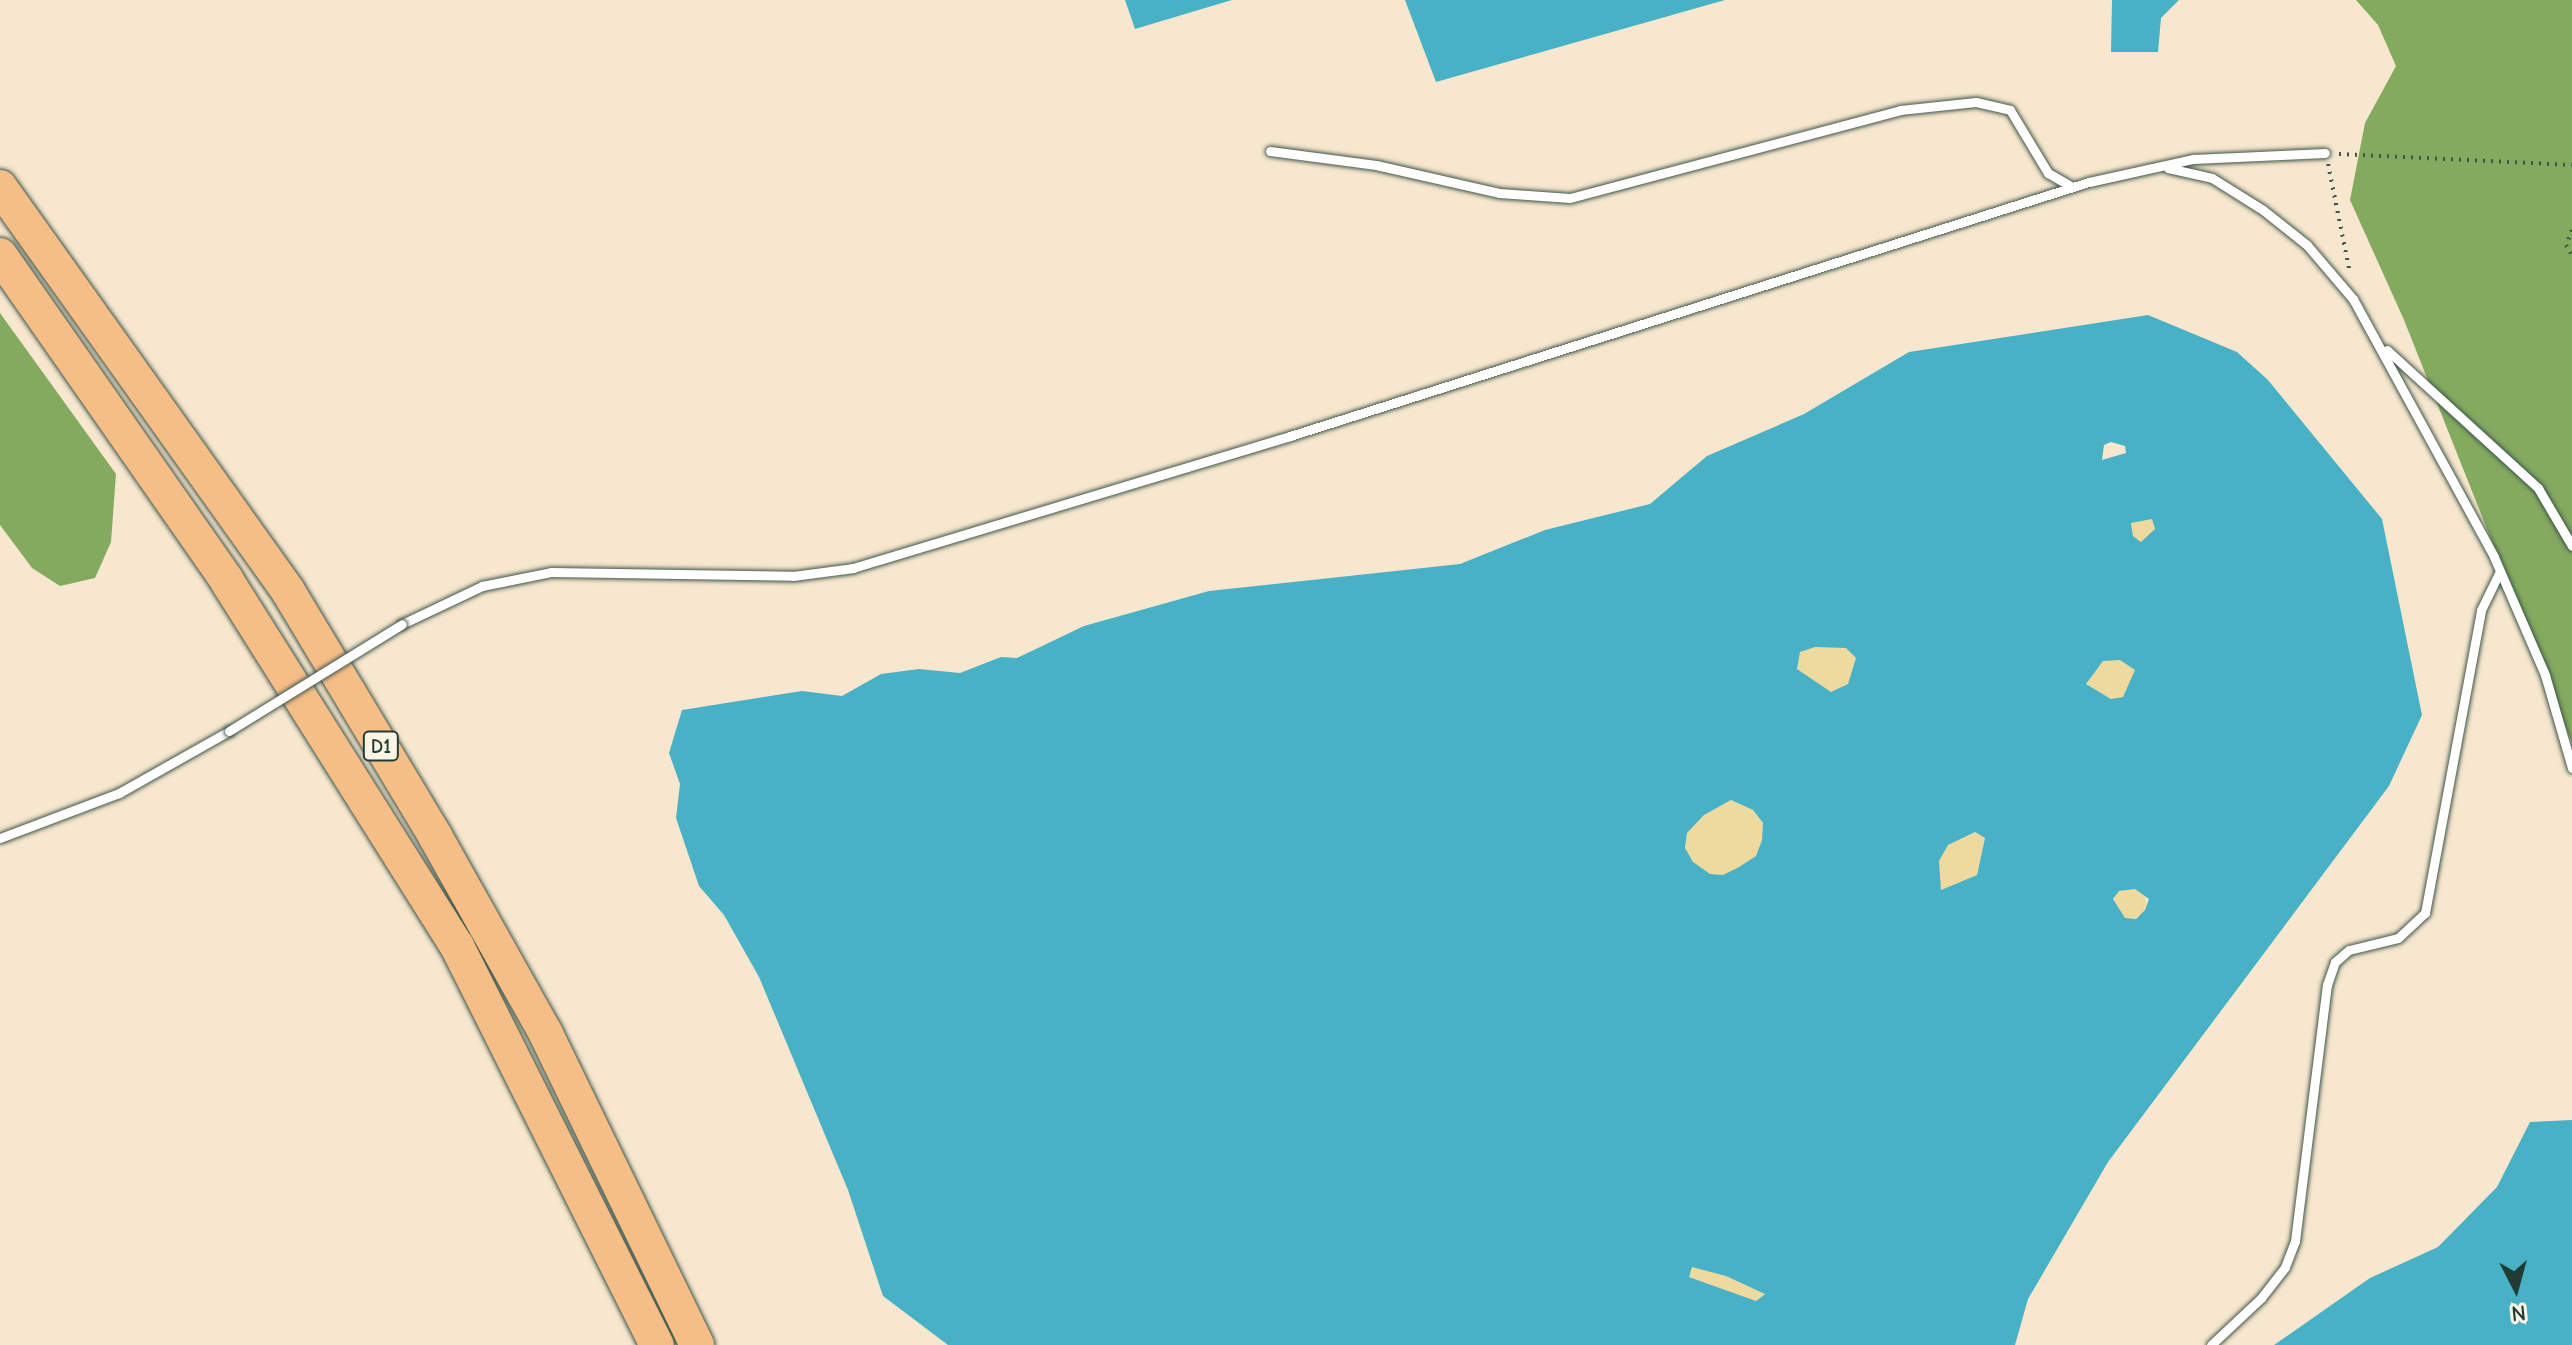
<!DOCTYPE html>
<html>
<head>
<meta charset="utf-8">
<style>
  body { margin:0 }
  #map { position:relative; width:2572px; height:1345px; overflow:hidden; background:#f7e7ce; font-family:"Comic Neue",sans-serif }
  div>[style] { position:absolute }
  .forest>* { inset:0; background:#84aa60 }
  .sand>* { inset:0; background:#eeda9e }
  .round { border-radius:50% }
  .water>* { inset:0; background:#48b1c6 }
  .path>* { height:4px; margin-top:-2px; transform-origin:0; background:repeating-linear-gradient(90deg,#3f564b 0 2px,transparent 0 8px) }
  .roads { filter:drop-shadow(0 0 2px #3f564b) drop-shadow(0 0 2px #3f564b) }
  .service>* { height:9px; margin:-4.5px; padding:0 4.5px; transform-origin:4.5px; border-radius:4.5px; background:#fff }
  .motorway>* { height:34px; margin:-17px; padding:0 17px; transform-origin:17px; border-radius:17px; background:#f6be87 }
  .bridges { filter:drop-shadow(0 0 2px #3f564b) drop-shadow(0 0 2px #3f564b) }
  .service-bridge>* { height:9px; margin:-4.5px; padding:0 4.5px; transform-origin:4.5px; border-radius:4.5px; background:#fff }
  span { translate:-50% -50%; white-space:nowrap; text-align:center; line-height:1.15; -webkit-text-stroke:8px #fcf5e5; paint-order:stroke }
  .shield-label span { padding:2px 6px; background:#fcf5e5; border:2px solid; border-radius:6px; -webkit-text-stroke-width:0 }
  .shield-label { font-size:20px; color:#1f3d34; font-weight:700 }
  .north { position:absolute; left:2476px; top:1249px; width:80px; height:80px; -webkit-text-stroke:6px #fcf5e5; paint-order:stroke; rotate:174deg; font-size:22px; font-weight:700; line-height:32px; text-align:center; color:#1f3d34 }
  .north::after { content:''; display:block; margin:auto; width:28px; height:36px; background:#1f3d34; clip-path:polygon(50% 0,100% 100%,50% 72%,0 100%) }
</style>
</head>
<body>
<div id="map">
  <div class="forest">
    <i style="clip-path:polygon(2356px 0,2572px 0,2572px 743px,2404px 320px,2350px 200px,2365px 123px,2396px 66px,2378px 25px)"></i>
    <i style="clip-path:polygon(0 313px,116px 474px,111px 542px,95px 578px,60px 586px,32px 568px,0 525px)"></i>
  </div>
  <div class="sand">
    <i style="clip-path:polygon(2152px 519px,2155px 529px,2151px 537px,2142px 542px,2133px 536px,2131px 523px)"></i>
    <i style="clip-path:polygon(1815px 646px,1846px 648px,1856px 658px,1848px 684px,1831px 692px,1797px 669px,1800px 652px)"></i>
    <i style="clip-path:polygon(2120px 659px,2135px 670px,2123px 698px,2111px 699px,2086px 684px,2103px 661px)"></i>
    <i style="clip-path:polygon(1731px 800px,1753px 810px,1763px 823px,1762px 840px,1756px 856px,1739px 867px,1723px 875px,1710px 874px,1693px 862px,1685px 848px,1687px 833px,1704px 815px)"></i>
    <i style="clip-path:polygon(1975px 832px,1985px 837px,1977px 875px,1941px 890px,1938px 861px,1948px 845px)"></i>
    <i class="round" style="left:2114px;top:887px;width:32px;height:32px"></i>
    <i style="clip-path:polygon(1692px 1266px,1726px 1276px,1765px 1293px,1756px 1301px,1689px 1277px)"></i>
  </div>
  <div class="water">
    <i style="clip-path:polygon(1125px 0,1232px 0,1135px 29px)"></i>
    <i style="clip-path:polygon(1405px 0,1725px 0,1436px 82px)"></i>
    <i style="clip-path:polygon(2112px 0,2179px 0,2161px 18px,2158px 52px,2111px 52px)"></i>
    <i style="clip-path:polygon(evenodd,2148px 315px,2237px 352px,2268px 380px,2382px 519px,2422px 715px,2389px 786px,2108px 1162px,2028px 1299px,2015px 1345px,948px 1345px,883px 1296px,848px 1190px,759px 977px,724px 915px,699px 886px,676px 818px,680px 784px,669px 753px,682px 710px,802px 691px,842px 696px,881px 674px,919px 669px,960px 673px,1001px 657px,1017px 658px,1084px 626px,1209px 591px,1460px 564px,1545px 530px,1650px 504px,1707px 456px,1804px 414px,1909px 352px,2148px 315px,2111px 442px,2125px 446px,2126px 453px,2102px 460px,2104px 445px,2111px 442px,2148px 315px,2152px 519px,2155px 529px,2141px 542px,2133px 536px,2131px 523px,2152px 519px,2148px 315px,1815px 647px,1846px 648px,1856px 658px,1848px 684px,1831px 692px,1797px 669px,1800px 652px,1815px 647px,2148px 315px,2120px 660px,2135px 670px,2123px 697px,2111px 699px,2086px 684px,2103px 661px,2120px 660px,2148px 315px,1731px 800px,1753px 810px,1763px 823px,1762px 840px,1756px 856px,1739px 867px,1723px 875px,1710px 874px,1693px 862px,1685px 848px,1687px 833px,1704px 815px,1731px 800px,2148px 315px,1975px 832px,1985px 838px,1977px 875px,1941px 890px,1939px 861px,1948px 845px,1975px 832px,2148px 315px,2135px 889px,2149px 899px,2145px 910px,2136px 919px,2125px 918px,2113px 899px,2119px 891px,2135px 889px,2148px 315px,1692px 1267px,1726px 1276px,1765px 1294px,1756px 1301px,1689px 1277px,1692px 1267px)"></i>
    <i style="clip-path:polygon(2572px 1120px,2572px 1345px,2274px 1345px,2370px 1278px,2438px 1247px,2497px 1187px,2530px 1122px)"></i>
  </div>
  <div class="path">
    <i style="left:2339px;top:154px;width:233px;rotate:2.7deg"></i>
    <i style="left:2328px;top:164px;width:111px;rotate:78.6deg"></i>
    <i style="left:2572px;top:230px;width:16px;rotate:112deg"></i>
    <i style="left:2566px;top:245px;width:13px;rotate:61deg"></i>
  </div>
  <div class="roads">
    <div class="service">
      <i style="left:1270px;top:151px;width:107px;rotate:7.5deg"></i>
      <i style="left:1376px;top:165px;width:126px;rotate:12.8deg"></i>
      <i style="left:1499px;top:193px;width:71px;rotate:4deg"></i>
      <i style="left:1570px;top:198px;width:342px;rotate:-14.9deg"></i>
      <i style="left:1900px;top:110px;width:76px;rotate:-6deg"></i>
      <i style="left:1976px;top:102px;width:35px;rotate:13deg"></i>
      <i style="left:2010px;top:110px;width:74px;rotate:58.9deg"></i>
      <i style="left:2048px;top:173px;width:28px;rotate:30deg"></i>
      <i style="left:2168px;top:168px;width:45px;rotate:12.8deg"></i>
      <i style="left:2212px;top:178px;width:60px;rotate:32.1deg"></i>
      <i style="left:2263px;top:210px;width:56px;rotate:38.5deg"></i>
      <i style="left:2307px;top:245px;width:71px;rotate:49.6deg"></i>
      <i style="left:2353px;top:299px;width:294px;rotate:61.3deg"></i>
      <i style="left:2494px;top:557px;width:129px;rotate:66.6deg"></i>
      <i style="left:2545px;top:675px;width:97px;rotate:73.8deg"></i>
      <i style="left:2387px;top:350px;width:205px;rotate:42.4deg"></i>
      <i style="left:2538px;top:488px;width:67px;rotate:59.6deg"></i>
      <i style="left:402px;top:624px;width:89px;rotate:-25.4deg"></i>
      <i style="left:482px;top:586px;width:70px;rotate:-11.5deg"></i>
      <i style="left:551px;top:572px;width:242px;rotate:0.9deg"></i>
      <i style="left:793px;top:576px;width:61px;rotate:-7.6deg"></i>
      <i style="left:853px;top:568px;width:457px;rotate:-16.8deg"></i>
      <i style="left:1290px;top:436px;width:838px;rotate:-17.64deg"></i>
      <i style="left:2089px;top:182px;width:107px;rotate:-12.5deg"></i>
      <i style="left:2193px;top:159px;width:132px;rotate:-2.6deg"></i>
      <i style="left:0;top:838px;width:127px;rotate:-20.7deg"></i>
      <i style="left:119px;top:793px;width:126px;rotate:-29.4deg"></i>
      <i style="left:2211px;top:1345px;width:69px;rotate:-43.2deg"></i>
      <i style="left:2261px;top:1298px;width:39px;rotate:-52deg"></i>
      <i style="left:2285px;top:1267px;width:28px;rotate:-69deg"></i>
      <i style="left:2295px;top:1241px;width:258px;rotate:-82.9deg"></i>
      <i style="left:2327px;top:985px;width:24px;rotate:-71deg"></i>
      <i style="left:2335px;top:962px;width:18px;rotate:-41deg"></i>
      <i style="left:2349px;top:950px;width:50px;rotate:-13.8deg"></i>
      <i style="left:2398px;top:938px;width:37px;rotate:-43deg"></i>
      <i style="left:2425px;top:913px;width:308px;rotate:-79.5deg"></i>
      <i style="left:2481px;top:610px;width:43px;rotate:-64deg"></i>
    </div>
    <div class="motorway">
      <i style="left:0;top:187px;width:496px;rotate:54.5deg"></i>
      <i style="left:288px;top:591px;width:286px;rotate:59deg"></i>
      <i style="left:435px;top:836px;width:227px;rotate:60.7deg"></i>
      <i style="left:546px;top:1034px;width:346px;rotate:64.1deg"></i>
      <i style="left:0;top:255px;width:397px;rotate:55.1deg"></i>
      <i style="left:227px;top:581px;width:431px;rotate:57.8deg"></i>
      <i style="left:457px;top:946px;width:446px;rotate:63.4deg"></i>
    </div>
  </div>
  <div class="bridges">
    <div class="service-bridge">
      <i style="left:229px;top:731px;width:203px;rotate:-31.7deg"></i>
    </div>
  </div>
  <div class="shield-label">
    <span style="left:381px;top:746px">D1</span>
  </div>
  <div class="north">N</div>
</div>
</body>
</html>
